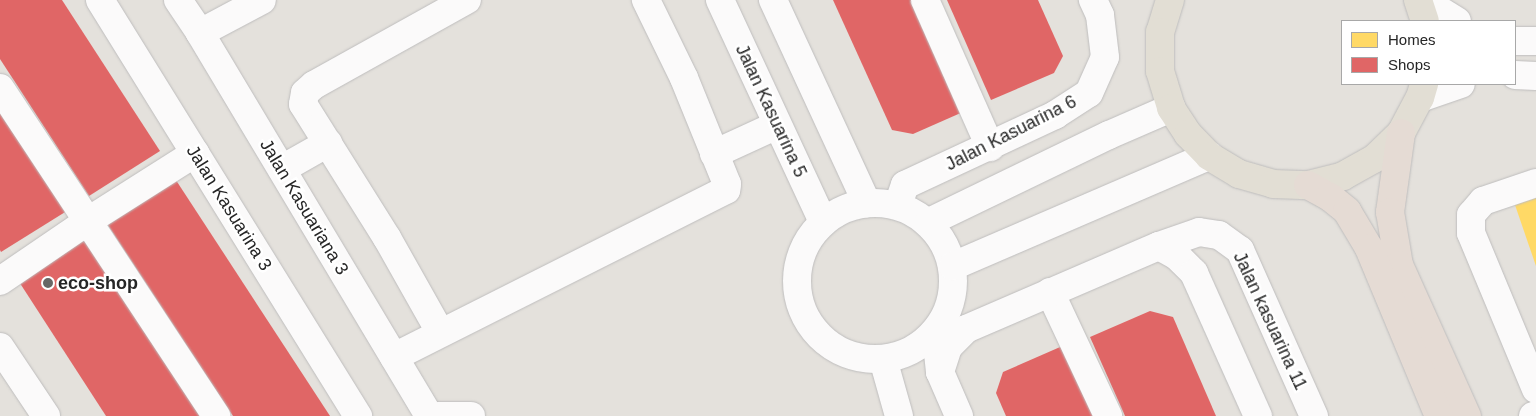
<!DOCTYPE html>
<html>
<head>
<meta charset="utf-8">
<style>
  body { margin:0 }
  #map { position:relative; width:1536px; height:416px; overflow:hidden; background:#e4e1dc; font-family:Arial,sans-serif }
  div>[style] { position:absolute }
  .homes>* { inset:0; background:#ffd966 }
  .shops>* { inset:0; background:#e06666 }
  .roads { filter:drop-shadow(0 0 1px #bebdbd) drop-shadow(0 0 1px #bebdbd) }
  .minor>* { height:28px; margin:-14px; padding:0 14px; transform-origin:14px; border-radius:14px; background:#fbfafa }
  .minor>.ring { margin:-14px; padding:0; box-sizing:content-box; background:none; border:28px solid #fbfafa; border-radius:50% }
  .major>* { height:28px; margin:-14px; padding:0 14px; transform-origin:14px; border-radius:14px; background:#e2ded4 }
  .highway>* { height:28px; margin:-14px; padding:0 14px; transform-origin:14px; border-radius:14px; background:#e5dbd4 }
  .dots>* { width:14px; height:14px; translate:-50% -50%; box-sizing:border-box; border:2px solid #fff; border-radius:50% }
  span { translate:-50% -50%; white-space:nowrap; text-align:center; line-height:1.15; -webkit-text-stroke:5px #fff; paint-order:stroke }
  .street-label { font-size:18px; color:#262626 }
  .poi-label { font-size:18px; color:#262626; font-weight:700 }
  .left { translate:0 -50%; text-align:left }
  .legend { position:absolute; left:1341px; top:20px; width:175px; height:65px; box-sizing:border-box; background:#fff; border:1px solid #a8a8a8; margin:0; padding:6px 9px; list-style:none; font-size:15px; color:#262626 }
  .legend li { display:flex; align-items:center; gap:10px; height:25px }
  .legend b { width:25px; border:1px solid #a8a8a8 }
</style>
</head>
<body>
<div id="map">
  <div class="homes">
    <i style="clip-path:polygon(1536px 198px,1536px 266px,1515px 205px)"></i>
  </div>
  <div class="shops">
    <i style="clip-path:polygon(0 0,62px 0,160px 151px,89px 196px,0 59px)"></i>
    <i style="clip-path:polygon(833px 0,923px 0,972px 108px,913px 134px,892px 130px)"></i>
    <i style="clip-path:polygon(947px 0,1038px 0,1063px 56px,1054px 73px,991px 100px)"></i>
    <i style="clip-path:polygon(0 101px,70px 209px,1px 252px,0 250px)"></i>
    <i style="clip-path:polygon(170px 171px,330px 416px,233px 416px,102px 216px)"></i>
    <i style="clip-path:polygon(83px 230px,204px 416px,106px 416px,14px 274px)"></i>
    <i style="clip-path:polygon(1150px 311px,1173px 317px,1216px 416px,1125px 416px,1090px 337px)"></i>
    <i style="clip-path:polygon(1067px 344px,1099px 416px,1006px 416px,996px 393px,1003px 372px)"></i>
  </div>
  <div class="roads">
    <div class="minor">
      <i style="left:100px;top:0;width:490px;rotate:58.2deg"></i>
      <i style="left:178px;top:0;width:40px;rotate:56deg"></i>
      <i style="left:200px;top:33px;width:446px;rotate:59.1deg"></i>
      <i style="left:720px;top:0;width:245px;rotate:65.1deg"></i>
      <i style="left:773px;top:0;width:224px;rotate:65.2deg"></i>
      <i style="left:925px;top:0;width:161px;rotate:66.1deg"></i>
      <i style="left:1423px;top:0;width:40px;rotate:32deg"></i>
      <i style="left:200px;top:33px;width:70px;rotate:-28deg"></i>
      <i style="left:1515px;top:41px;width:21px"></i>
      <i style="left:1515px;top:75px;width:21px;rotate:3deg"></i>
      <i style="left:0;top:88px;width:393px;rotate:56.6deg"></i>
      <i style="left:1420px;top:98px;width:43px;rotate:-18.9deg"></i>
      <i style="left:714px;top:154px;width:69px;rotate:-24.7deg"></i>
      <i style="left:282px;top:169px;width:53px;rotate:-29.5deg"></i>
      <i style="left:1536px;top:183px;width:56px;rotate:161.2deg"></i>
      <i style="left:1483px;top:201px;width:18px;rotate:131deg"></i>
      <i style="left:1471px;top:215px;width:18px;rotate:90deg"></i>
      <i style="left:1471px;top:233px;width:169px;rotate:67.4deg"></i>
      <i class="ring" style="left:797px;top:203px;width:128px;height:128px"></i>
      <i style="left:898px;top:205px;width:21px;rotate:-71deg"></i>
      <i style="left:905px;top:185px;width:166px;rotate:-25deg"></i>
      <i style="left:1055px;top:115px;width:40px;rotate:-32.9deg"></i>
      <i style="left:1089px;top:93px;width:39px;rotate:-66deg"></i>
      <i style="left:1105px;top:57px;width:42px;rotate:-96.8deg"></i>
      <i style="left:1100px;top:15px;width:17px;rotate:-115deg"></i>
      <i style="left:929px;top:222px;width:200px;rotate:-25.8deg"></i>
      <i style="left:1109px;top:135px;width:68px;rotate:-23.5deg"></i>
      <i style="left:1159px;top:246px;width:21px;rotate:29deg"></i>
      <i style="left:1177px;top:256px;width:24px;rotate:45deg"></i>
      <i style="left:1194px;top:273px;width:157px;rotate:65.9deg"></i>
      <i style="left:953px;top:266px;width:279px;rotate:-23.3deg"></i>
      <i style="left:0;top:281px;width:107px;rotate:-34.3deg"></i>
      <i style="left:88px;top:221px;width:127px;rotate:-32.4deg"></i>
      <i style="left:1050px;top:292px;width:137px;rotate:64.9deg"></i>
      <i style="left:440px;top:332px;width:108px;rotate:-119.4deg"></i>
      <i style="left:387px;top:238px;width:158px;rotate:-122.1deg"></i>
      <i style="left:303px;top:104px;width:11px;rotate:-80deg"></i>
      <i style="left:305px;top:93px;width:12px;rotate:-42deg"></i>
      <i style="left:314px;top:85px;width:175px;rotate:-29.1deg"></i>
      <i style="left:0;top:347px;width:83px;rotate:56.3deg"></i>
      <i style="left:938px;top:353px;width:19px;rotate:84deg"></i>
      <i style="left:940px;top:372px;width:48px;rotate:66.6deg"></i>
      <i style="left:394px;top:357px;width:372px;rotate:-26.7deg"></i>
      <i style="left:726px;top:190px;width:6px;rotate:-81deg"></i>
      <i style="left:727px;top:184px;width:114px;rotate:-112.1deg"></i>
      <i style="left:684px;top:78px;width:87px;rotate:-116deg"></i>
      <i style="left:883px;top:359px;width:59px;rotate:74.3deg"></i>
      <i style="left:940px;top:372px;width:26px;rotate:-72deg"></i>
      <i style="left:948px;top:347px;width:25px;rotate:-45deg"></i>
      <i style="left:966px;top:329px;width:210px;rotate:-23.3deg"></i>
      <i style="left:1159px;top:246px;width:42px;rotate:-19.3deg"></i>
      <i style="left:1199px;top:232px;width:20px;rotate:9deg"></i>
      <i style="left:1219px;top:235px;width:26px;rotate:36deg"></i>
      <i style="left:1240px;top:250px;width:182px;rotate:66deg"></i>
      <i style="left:438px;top:416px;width:33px"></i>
      <i style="left:1533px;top:416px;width:3px;rotate:-18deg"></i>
    </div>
    <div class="major">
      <i style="left:1170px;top:0;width:34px;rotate:107deg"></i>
      <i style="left:1160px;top:32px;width:39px;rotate:90deg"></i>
      <i style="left:1160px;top:71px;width:39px;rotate:73deg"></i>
      <i style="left:1171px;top:108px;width:31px;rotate:57deg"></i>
      <i style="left:1188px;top:134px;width:30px;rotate:46deg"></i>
      <i style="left:1209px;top:156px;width:35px;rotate:31deg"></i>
      <i style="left:1239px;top:174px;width:35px;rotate:16deg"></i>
      <i style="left:1273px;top:184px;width:35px;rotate:2deg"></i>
      <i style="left:1308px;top:185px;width:36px;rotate:-14deg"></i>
      <i style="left:1343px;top:176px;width:37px;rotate:-29deg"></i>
      <i style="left:1375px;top:158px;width:36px;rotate:-44deg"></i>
      <i style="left:1401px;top:133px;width:40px;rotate:-62deg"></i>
      <i style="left:1420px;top:98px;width:15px;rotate:-74deg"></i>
      <i style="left:1418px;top:0;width:22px;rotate:72deg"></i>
    </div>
    <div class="highway">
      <i style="left:1401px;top:133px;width:80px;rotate:97.9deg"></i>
      <i style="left:1390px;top:212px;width:54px;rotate:80.4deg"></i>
      <i style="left:1399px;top:265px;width:166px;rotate:65.8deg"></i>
      <i style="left:1308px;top:185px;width:25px;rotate:29deg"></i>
      <i style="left:1330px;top:197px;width:22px;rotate:39deg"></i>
      <i style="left:1347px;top:211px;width:43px;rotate:59.3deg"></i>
      <i style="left:1369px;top:248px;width:182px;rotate:67.4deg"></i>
    </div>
  </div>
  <div class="dots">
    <i style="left:48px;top:283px;background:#686766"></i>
  </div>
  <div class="street-label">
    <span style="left:771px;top:111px;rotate:65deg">Jalan Kasuarina 5</span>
    <span style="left:1011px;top:133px;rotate:-27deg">Jalan Kasuarina 6</span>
    <span style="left:304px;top:207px;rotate:59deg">Jalan Kasuariana 3</span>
    <span style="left:229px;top:208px;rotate:58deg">Jalan Kasuarina 3</span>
    <span style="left:1270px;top:321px;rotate:65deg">Jalan kasuarina 11</span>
  </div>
  <div class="poi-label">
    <span class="left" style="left:58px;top:283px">eco-shop</span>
  </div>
  <ul class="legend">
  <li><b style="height:14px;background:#ffd966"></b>Homes</li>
  <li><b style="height:14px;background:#e06666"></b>Shops</li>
  </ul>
</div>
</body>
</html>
